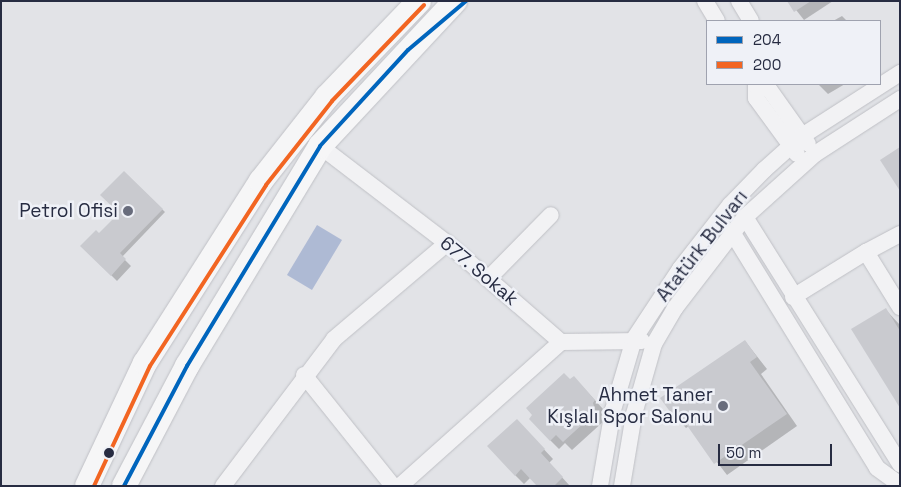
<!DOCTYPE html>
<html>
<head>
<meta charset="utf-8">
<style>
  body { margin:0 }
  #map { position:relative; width:901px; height:487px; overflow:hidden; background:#e2e3e7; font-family:"Space Grotesk",sans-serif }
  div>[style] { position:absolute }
  .water>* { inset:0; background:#aebad4 }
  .shadow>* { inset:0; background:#0003 }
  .building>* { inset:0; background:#c9cacf }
  .roads { filter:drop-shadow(0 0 1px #bfc0c5) drop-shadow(0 0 1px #bfc0c5) }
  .minor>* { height:16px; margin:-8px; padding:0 8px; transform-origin:8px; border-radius:8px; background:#f2f2f4 }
  .highway>* { height:24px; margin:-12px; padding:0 12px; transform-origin:12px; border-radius:12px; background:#f6f6f7 }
  .bus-1>* { height:4px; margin:-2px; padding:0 2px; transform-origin:2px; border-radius:2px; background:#0065bd }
  .bus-2>* { height:4px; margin:-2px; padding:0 2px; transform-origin:2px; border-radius:2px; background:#f26522 }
  .dots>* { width:14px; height:14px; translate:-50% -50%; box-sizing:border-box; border:2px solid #eff1f7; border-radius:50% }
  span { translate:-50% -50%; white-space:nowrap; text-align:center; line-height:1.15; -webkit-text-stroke:5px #eff1f7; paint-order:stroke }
  .poi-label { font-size:19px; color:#272c42 }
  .right { translate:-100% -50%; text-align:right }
  .street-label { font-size:19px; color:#272c42 }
  .frame { position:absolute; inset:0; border:2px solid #272c42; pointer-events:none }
  .legend { position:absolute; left:706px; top:20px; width:175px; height:65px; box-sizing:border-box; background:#eff1f7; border:1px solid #9fa2af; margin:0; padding:6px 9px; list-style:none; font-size:15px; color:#272c42 }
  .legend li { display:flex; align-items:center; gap:10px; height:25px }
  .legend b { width:25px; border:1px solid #9fa2af }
  .scale { position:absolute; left:718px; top:444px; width:114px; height:22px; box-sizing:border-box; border:2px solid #272c42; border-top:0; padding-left:6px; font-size:15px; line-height:18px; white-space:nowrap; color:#272c42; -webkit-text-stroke:4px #eff1f7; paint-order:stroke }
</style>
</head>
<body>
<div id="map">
  <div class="water">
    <i style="clip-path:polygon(317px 225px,342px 240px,312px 290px,287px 275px)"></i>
  </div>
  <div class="shadow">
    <i style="clip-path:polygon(789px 1px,833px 1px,804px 20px)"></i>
    <i style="clip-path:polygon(842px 16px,847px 21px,833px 21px)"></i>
    <i style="clip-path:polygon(818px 84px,845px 84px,828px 94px)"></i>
    <i style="clip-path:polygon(124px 172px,165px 212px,122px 257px,131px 266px,117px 281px,82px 246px,100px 235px,121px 213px)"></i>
    <i style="clip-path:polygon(886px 310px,900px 325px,900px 406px)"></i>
    <i style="clip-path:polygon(745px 341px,767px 369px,761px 374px,797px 426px,727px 475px,689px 426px,686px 428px,675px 416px,662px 398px)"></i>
    <i style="clip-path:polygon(582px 386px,603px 409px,601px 412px,604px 421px,572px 450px,565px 443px,559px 449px,550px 440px)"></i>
    <i style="clip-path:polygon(525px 429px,553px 459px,549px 463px,570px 486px,539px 486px,531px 477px,524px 484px,515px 475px)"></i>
  </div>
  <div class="building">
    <i style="clip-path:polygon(787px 1px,811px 1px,794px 12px)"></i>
    <i style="clip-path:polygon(900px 147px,900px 191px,880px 160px)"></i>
    <i style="clip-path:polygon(124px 171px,163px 209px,120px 253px,126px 259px,111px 276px,80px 246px,96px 230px,99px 233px,119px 213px,100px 195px)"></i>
    <i style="clip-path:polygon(886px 308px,900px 331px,900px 408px,851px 329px)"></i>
    <i style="clip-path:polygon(745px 340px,757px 357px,750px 362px,787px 414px,714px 464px,679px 414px,674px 417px,660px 398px)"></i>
    <i style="clip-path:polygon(564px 373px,570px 379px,574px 376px,595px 400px,593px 403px,596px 412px,563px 442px,556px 435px,550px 441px,529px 419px,532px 415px,526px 408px)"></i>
    <i style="clip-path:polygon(517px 419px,545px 449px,541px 453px,563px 477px,554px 486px,537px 486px,521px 469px,515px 476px,487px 446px)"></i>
  </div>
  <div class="roads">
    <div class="minor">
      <i style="left:705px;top:1px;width:23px;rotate:59deg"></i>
      <i style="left:739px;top:1px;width:23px;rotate:59deg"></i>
      <i style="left:756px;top:84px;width:14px;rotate:90deg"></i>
      <i style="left:756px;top:98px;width:69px;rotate:53.8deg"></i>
      <i style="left:757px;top:87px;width:12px;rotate:9deg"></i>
      <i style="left:769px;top:89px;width:67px;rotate:54.7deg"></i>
      <i style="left:320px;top:146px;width:160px;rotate:37.4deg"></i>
      <i style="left:447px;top:243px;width:151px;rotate:41deg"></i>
      <i style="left:561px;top:342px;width:81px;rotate:-0.7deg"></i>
      <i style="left:745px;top:217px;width:292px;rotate:57.9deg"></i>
      <i style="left:732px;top:232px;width:277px;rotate:58.4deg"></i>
      <i style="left:877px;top:468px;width:29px;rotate:36deg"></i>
      <i style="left:900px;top:234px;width:38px;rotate:152deg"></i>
      <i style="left:866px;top:252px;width:65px;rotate:58.3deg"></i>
      <i style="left:489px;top:278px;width:88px;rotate:-45.5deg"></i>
      <i style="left:793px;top:297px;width:86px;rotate:-31.7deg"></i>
      <i style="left:304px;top:375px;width:142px;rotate:51.3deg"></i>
      <i style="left:223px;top:486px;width:184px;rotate:-52.9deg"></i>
      <i style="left:334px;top:339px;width:148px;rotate:-40.3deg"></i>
      <i style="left:400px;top:486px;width:216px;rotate:-41.8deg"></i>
      <i style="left:600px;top:486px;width:77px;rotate:-80.3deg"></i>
      <i style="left:613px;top:410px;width:74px;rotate:-73.5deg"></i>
      <i style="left:634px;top:339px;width:84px;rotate:-56.7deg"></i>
      <i style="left:680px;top:269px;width:81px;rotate:-52deg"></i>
      <i style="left:730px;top:205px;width:49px;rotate:-45.8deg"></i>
      <i style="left:764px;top:170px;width:51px;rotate:-41.8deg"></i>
      <i style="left:802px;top:136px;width:117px;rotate:-32.7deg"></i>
      <i style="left:622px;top:486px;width:73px;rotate:-80.5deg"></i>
      <i style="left:634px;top:414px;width:73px;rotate:-74.1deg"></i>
      <i style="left:654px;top:344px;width:42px;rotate:-59.7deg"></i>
      <i style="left:675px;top:308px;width:115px;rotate:-52.4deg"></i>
      <i style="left:745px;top:217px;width:94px;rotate:-42deg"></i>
      <i style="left:815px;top:154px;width:101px;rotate:-32.9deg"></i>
    </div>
    <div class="highway">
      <i style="left:87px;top:486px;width:136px;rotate:-64.8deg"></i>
      <i style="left:145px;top:363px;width:216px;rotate:-57.5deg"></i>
      <i style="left:261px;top:181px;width:107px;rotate:-51.8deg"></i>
      <i style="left:327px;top:97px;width:133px;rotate:-46.2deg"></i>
      <i style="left:124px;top:486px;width:136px;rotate:-62.3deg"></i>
      <i style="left:187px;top:366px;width:257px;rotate:-58.8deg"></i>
      <i style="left:320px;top:146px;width:198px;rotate:-47deg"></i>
    </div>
  </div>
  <div class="bus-1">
    <i style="left:124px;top:486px;width:136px;rotate:-62.3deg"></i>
    <i style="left:187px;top:366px;width:257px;rotate:-58.8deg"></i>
    <i style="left:320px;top:146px;width:130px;rotate:-47.5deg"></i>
    <i style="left:408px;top:50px;width:76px;rotate:-40.2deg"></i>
  </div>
  <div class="bus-2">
    <i style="left:94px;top:486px;width:132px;rotate:-65deg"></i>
    <i style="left:150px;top:366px;width:215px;rotate:-57.3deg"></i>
    <i style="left:266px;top:185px;width:107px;rotate:-51.8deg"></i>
    <i style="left:332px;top:101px;width:133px;rotate:-46.2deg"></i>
  </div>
  <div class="dots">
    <i style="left:128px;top:211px;background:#686c7c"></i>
    <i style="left:723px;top:406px;background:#686c7c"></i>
    <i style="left:109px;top:453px;background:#272c42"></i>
  </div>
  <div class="poi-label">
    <span class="right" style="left:118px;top:211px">Petrol Ofisi</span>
    <span class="right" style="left:713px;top:406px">Ahmet Taner<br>Kışlalı Spor Salonu</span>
  </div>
  <div class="street-label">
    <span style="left:702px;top:246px;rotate:-52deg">Atatürk Bulvarı</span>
    <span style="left:479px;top:271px;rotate:40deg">677. Sokak</span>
  </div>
  <div class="frame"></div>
  <ul class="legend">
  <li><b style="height:6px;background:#0065bd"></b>204</li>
  <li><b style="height:6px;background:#f26522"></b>200</li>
  </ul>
  <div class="scale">50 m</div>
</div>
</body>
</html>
